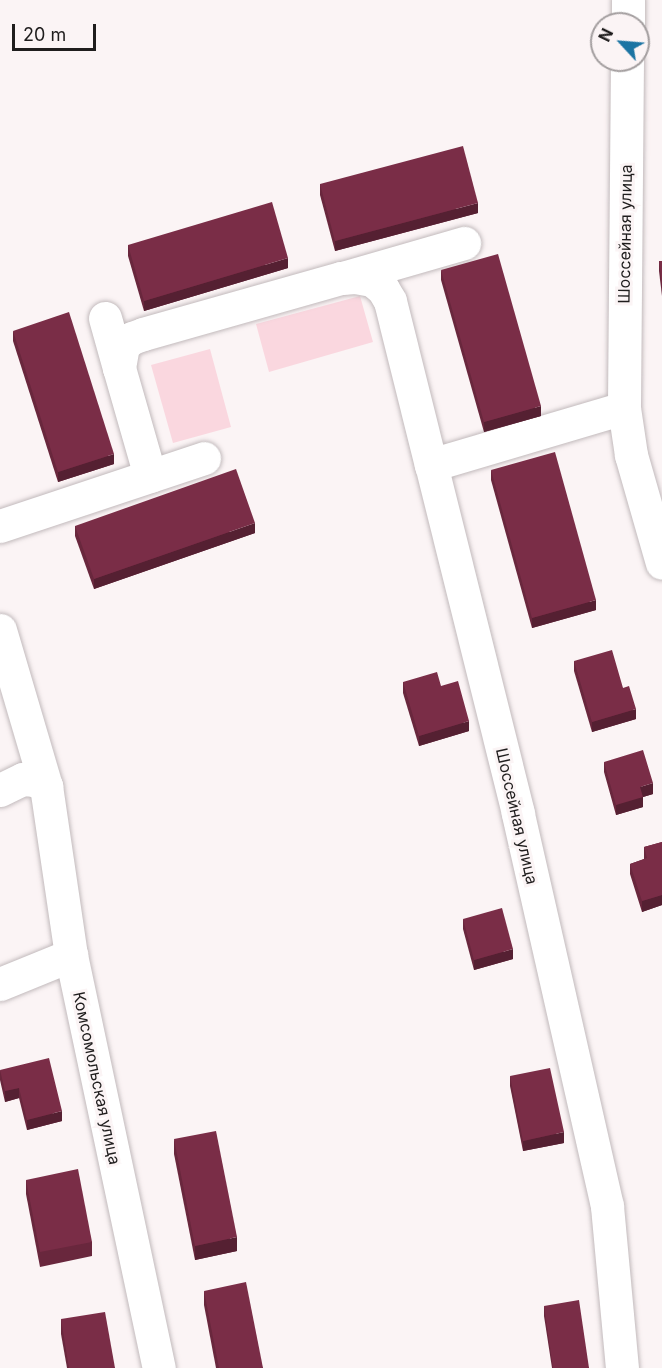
<!DOCTYPE html>
<html>
<head>
<meta charset="utf-8">
<style>
  body { margin:0 }
  #map { position:relative; width:662px; height:1368px; overflow:hidden; background:#fbf4f5; font-family:Inter,sans-serif }
  div>[style] { position:absolute }
  .green>* { inset:0; background:#fad7df }
  .roads { filter:drop-shadow(0 0 2px #c2babc) drop-shadow(0 0 2px #c2babc) }
  .minor>* { height:33px; margin:-16.5px; padding:0 16.5px; transform-origin:16.5px; border-radius:16.5px; background:#fff }
  .wall>* { inset:0; background:#69273d }
  .shaded-wall>* { inset:0; background:#552032 }
  .building>* { inset:0; background:#7a2d47 }
  span { translate:-50% -50%; white-space:nowrap; text-align:center; line-height:1.15; -webkit-text-stroke:6px #fbf4f5; paint-order:stroke }
  .street-label { font-size:16px; color:#1f1d1d }
  .north { position:absolute; left:590px; top:12px; width:60px; height:60px; box-sizing:border-box; background:#fbf4f5; border:2px solid #a39e9f; border-radius:50%; rotate:296deg; font-size:16px; font-weight:700; line-height:24px; text-align:center; color:#1f1d1d }
  .north::after { content:''; display:block; margin:auto; width:21px; height:27px; background:#1b74a3; clip-path:polygon(50% 0,100% 100%,50% 72%,0 100%) }
  .scale { position:absolute; left:12px; top:24px; width:84px; height:27px; box-sizing:border-box; border:3px solid #1f1d1d; border-top:0; padding-left:8px; font-size:18px; line-height:21px; white-space:nowrap; color:#1f1d1d; -webkit-text-stroke:4px #fbf4f5; paint-order:stroke }
</style>
</head>
<body>
<div id="map">
  <div class="green">
    <i style="clip-path:polygon(360px 296px,373px 342px,269px 372px,256px 324px)"></i>
    <i style="clip-path:polygon(210px 349px,231px 427px,173px 443px,151px 365px)"></i>
  </div>
  <div class="roads">
    <div class="minor">
      <i style="left:628px;top:24px;width:24px;rotate:-90deg"></i>
      <i style="left:627px;top:60px;width:348px;rotate:90.5deg"></i>
      <i style="left:624px;top:408px;width:48px;rotate:81.5deg"></i>
      <i style="left:631px;top:455px;width:112px;rotate:74deg"></i>
      <i style="left:346px;top:277px;width:123px;rotate:-16.1deg"></i>
      <i style="left:105px;top:318px;width:52px;rotate:74.4deg"></i>
      <i style="left:150px;top:476px;width:112px;rotate:-106deg"></i>
      <i style="left:119px;top:368px;width:23px;rotate:-80deg"></i>
      <i style="left:123px;top:345px;width:11px;rotate:-38deg"></i>
      <i style="left:132px;top:338px;width:12px;rotate:-20deg"></i>
      <i style="left:143px;top:334px;width:206px;rotate:-15.8deg"></i>
      <i style="left:341px;top:278px;width:14px;rotate:-4deg"></i>
      <i style="left:355px;top:277px;width:17px;rotate:10deg"></i>
      <i style="left:372px;top:280px;width:14px;rotate:39deg"></i>
      <i style="left:383px;top:289px;width:14px;rotate:60deg"></i>
      <i style="left:390px;top:301px;width:169px;rotate:76deg"></i>
      <i style="left:0;top:526px;width:215px;rotate:-18.4deg"></i>
      <i style="left:0;top:630px;width:163px;rotate:73.6deg"></i>
      <i style="left:46px;top:786px;width:171px;rotate:81.6deg"></i>
      <i style="left:71px;top:955px;width:422px;rotate:78deg"></i>
      <i style="left:0;top:790px;width:25px;rotate:-26deg"></i>
      <i style="left:23px;top:779px;width:12px;rotate:5deg"></i>
      <i style="left:35px;top:780px;width:13px;rotate:29deg"></i>
      <i style="left:0;top:984px;width:77px;rotate:-22.2deg"></i>
      <i style="left:622px;top:1368px;width:163px;rotate:-95.3deg"></i>
      <i style="left:607px;top:1206px;width:403px;rotate:-102.8deg"></i>
      <i style="left:518px;top:813px;width:359px;rotate:-104deg"></i>
      <i style="left:431px;top:465px;width:201px;rotate:-16.5deg"></i>
    </div>
  </div>
  <div class="wall">
    <i style="clip-path:polygon(320px 184px,478px 213px,335px 251px,320px 195px)"></i>
    <i style="clip-path:polygon(128px 245px,288px 268px,144px 311px,128px 256px)"></i>
    <i style="clip-path:polygon(659px 261px,662px 261px,662px 296px,659px 271px)"></i>
    <i style="clip-path:polygon(441px 270px,541px 416px,484px 432px,441px 280px)"></i>
    <i style="clip-path:polygon(13px 331px,114px 464px,58px 482px,13px 341px)"></i>
    <i style="clip-path:polygon(491px 470px,596px 610px,532px 628px,491px 480px)"></i>
    <i style="clip-path:polygon(75px 526px,255px 533px,94px 589px,75px 536px)"></i>
    <i style="clip-path:polygon(574px 661px,623px 688px,636px 719px,592px 732px,574px 671px)"></i>
    <i style="clip-path:polygon(403px 682px,441px 686px,469px 731px,419px 746px,403px 693px)"></i>
    <i style="clip-path:polygon(604px 762px,653px 794px,643px 797px,643px 807px,616px 815px,604px 772px)"></i>
    <i style="clip-path:polygon(662px 842px,662px 905px,642px 912px,630px 874px,630px 864px,644px 859px,644px 847px)"></i>
    <i style="clip-path:polygon(463px 919px,513px 959px,474px 970px,463px 929px)"></i>
    <i style="clip-path:polygon(0 1070px,62px 1121px,27px 1130px,19px 1098px,5px 1102px,0 1080px)"></i>
    <i style="clip-path:polygon(510px 1076px,564px 1143px,523px 1151px,510px 1086px)"></i>
    <i style="clip-path:polygon(174px 1139px,237px 1251px,195px 1260px,174px 1154px)"></i>
    <i style="clip-path:polygon(26px 1180px,92px 1242px,92px 1256px,40px 1267px,26px 1194px)"></i>
    <i style="clip-path:polygon(204px 1291px,263px 1368px,216px 1368px,204px 1305px)"></i>
    <i style="clip-path:polygon(544px 1306px,589px 1368px,552px 1368px,544px 1316px)"></i>
    <i style="clip-path:polygon(61px 1319px,115px 1368px,67px 1368px,61px 1334px)"></i>
  </div>
  <div class="shaded-wall">
    <i style="clip-path:polygon(478px 203px,478px 213px,335px 251px,335px 241px)"></i>
    <i style="clip-path:polygon(288px 258px,288px 268px,144px 311px,144px 301px)"></i>
    <i style="clip-path:polygon(541px 406px,541px 416px,484px 432px,484px 422px)"></i>
    <i style="clip-path:polygon(114px 454px,114px 464px,58px 482px,58px 472px)"></i>
    <i style="clip-path:polygon(255px 523px,255px 533px,94px 589px,94px 579px)"></i>
    <i style="clip-path:polygon(596px 600px,596px 610px,532px 628px,532px 618px)"></i>
    <i style="clip-path:polygon(636px 709px,636px 719px,592px 732px,592px 722px)"></i>
    <i style="clip-path:polygon(469px 721px,469px 731px,419px 746px,419px 736px)"></i>
    <i style="clip-path:polygon(653px 783px,653px 794px,643px 797px,643px 807px,616px 815px,616px 805px,640px 787px)"></i>
    <i style="clip-path:polygon(662px 895px,662px 905px,642px 912px,642px 901px)"></i>
    <i style="clip-path:polygon(513px 949px,513px 959px,474px 970px,474px 960px)"></i>
    <i style="clip-path:polygon(19px 1088px,19px 1098px,5px 1102px,5px 1091px)"></i>
    <i style="clip-path:polygon(62px 1111px,62px 1121px,27px 1130px,27px 1120px)"></i>
    <i style="clip-path:polygon(564px 1132px,564px 1143px,523px 1151px,523px 1141px)"></i>
    <i style="clip-path:polygon(237px 1237px,237px 1251px,195px 1260px,195px 1246px)"></i>
  </div>
  <div class="building">
    <i style="clip-path:polygon(463px 146px,478px 203px,335px 241px,320px 184px)"></i>
    <i style="clip-path:polygon(272px 202px,288px 258px,144px 301px,128px 245px)"></i>
    <i style="clip-path:polygon(498px 254px,541px 406px,484px 422px,441px 270px)"></i>
    <i style="clip-path:polygon(659px 261px,662px 261px,662px 286px)"></i>
    <i style="clip-path:polygon(69px 312px,114px 454px,58px 472px,13px 331px)"></i>
    <i style="clip-path:polygon(555px 452px,596px 600px,532px 618px,491px 470px)"></i>
    <i style="clip-path:polygon(236px 469px,255px 523px,94px 579px,75px 526px)"></i>
    <i style="clip-path:polygon(612px 650px,623px 688px,629px 686px,636px 709px,592px 722px,574px 661px)"></i>
    <i style="clip-path:polygon(437px 672px,441px 686px,458px 681px,469px 721px,419px 736px,403px 682px)"></i>
    <i style="clip-path:polygon(643px 750px,653px 783px,640px 787px,643px 797px,616px 805px,604px 762px)"></i>
    <i style="clip-path:polygon(662px 842px,662px 895px,642px 901px,630px 864px,647px 858px,644px 847px)"></i>
    <i style="clip-path:polygon(502px 908px,513px 949px,474px 960px,463px 919px)"></i>
    <i style="clip-path:polygon(49px 1058px,62px 1111px,27px 1120px,19px 1088px,5px 1091px,0 1070px)"></i>
    <i style="clip-path:polygon(550px 1068px,564px 1132px,523px 1141px,510px 1076px)"></i>
    <i style="clip-path:polygon(216px 1131px,237px 1237px,195px 1246px,174px 1139px)"></i>
    <i style="clip-path:polygon(78px 1169px,92px 1242px,40px 1252px,26px 1180px)"></i>
    <i style="clip-path:polygon(246px 1282px,263px 1368px,219px 1368px,204px 1291px)"></i>
    <i style="clip-path:polygon(579px 1300px,589px 1368px,553px 1368px,544px 1306px)"></i>
    <i style="clip-path:polygon(105px 1312px,115px 1368px,69px 1368px,61px 1319px)"></i>
  </div>
  <div class="street-label">
    <span style="left:625px;top:234px;rotate:-89deg">Шоссейная улица</span>
    <span style="left:517px;top:816px;rotate:77deg">Шоссейная улица</span>
    <span style="left:97px;top:1078px;rotate:78deg">Комсомольская улица</span>
  </div>
  <div class="north">N</div>
  <div class="scale">20 m</div>
</div>
</body>
</html>
